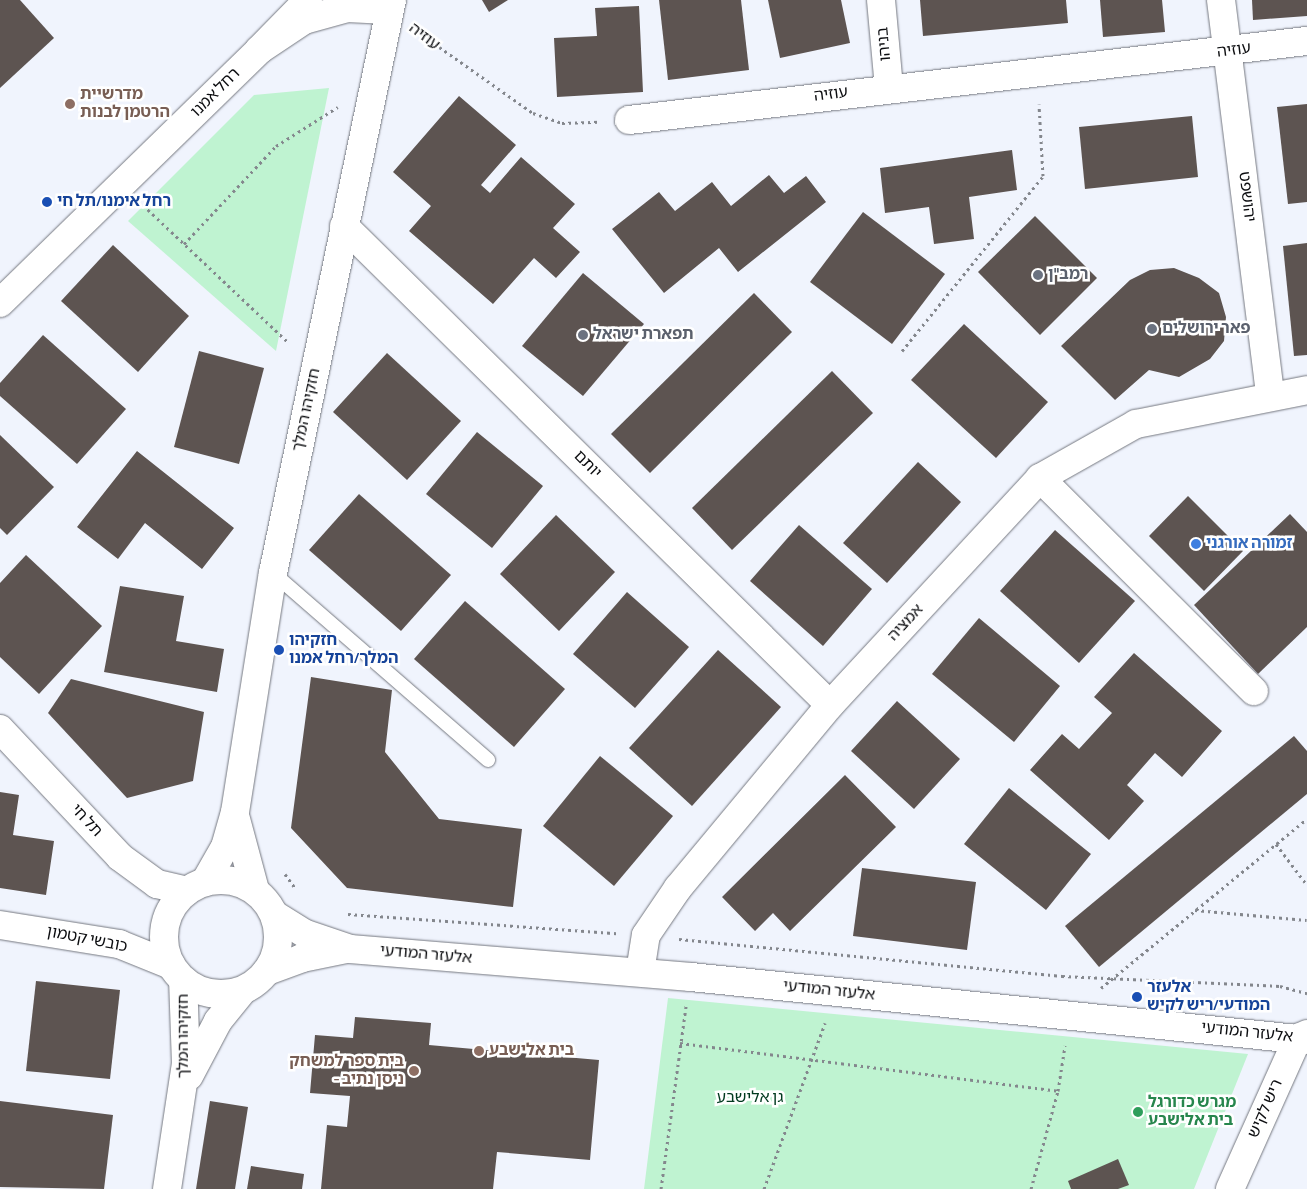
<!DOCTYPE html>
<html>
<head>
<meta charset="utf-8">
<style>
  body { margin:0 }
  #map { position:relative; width:1307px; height:1189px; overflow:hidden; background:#f0f4fd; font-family:"Sofia Sans Condensed","Noto Sans Hebrew",sans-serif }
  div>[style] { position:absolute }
  .green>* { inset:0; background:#bff3d1 }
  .building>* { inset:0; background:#5d5451 }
  .path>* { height:3px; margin-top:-1.5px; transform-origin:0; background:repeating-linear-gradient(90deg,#84878d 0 2.5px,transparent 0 6.5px) }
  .roads { filter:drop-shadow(0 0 1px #757880) drop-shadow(0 0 1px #757880) }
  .service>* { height:14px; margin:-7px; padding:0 7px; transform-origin:7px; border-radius:7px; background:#fff }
  .minor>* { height:28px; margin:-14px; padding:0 14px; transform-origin:14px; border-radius:14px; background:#fff }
  .tertiary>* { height:28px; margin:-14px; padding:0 14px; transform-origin:14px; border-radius:14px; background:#fff }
  .tertiary>.ring { margin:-14px; padding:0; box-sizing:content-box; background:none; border:28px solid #fff; border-radius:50% }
  .dots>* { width:14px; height:14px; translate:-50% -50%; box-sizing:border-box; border:2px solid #fff; border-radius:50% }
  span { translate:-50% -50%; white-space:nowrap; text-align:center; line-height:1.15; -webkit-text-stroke:5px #fff; paint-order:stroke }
  .street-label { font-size:16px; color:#0c0d10 }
  .education-label { font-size:16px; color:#785e54; font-weight:700 }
  .left { translate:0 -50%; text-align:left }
  .right { translate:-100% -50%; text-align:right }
  .transit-label { font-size:16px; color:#164399; font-weight:700 }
  .worship-label { font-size:16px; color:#5b616d; font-weight:700 }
  .shop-label { font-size:16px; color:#366cbe; font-weight:700 }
  .park-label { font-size:16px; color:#013a1f }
  .leisure-label { font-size:16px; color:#27864d; font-weight:700 }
</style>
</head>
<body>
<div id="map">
  <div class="green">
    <i style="clip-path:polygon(329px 88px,276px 351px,128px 221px,254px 95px)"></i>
    <i style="clip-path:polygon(668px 998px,1248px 1054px,1194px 1189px,644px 1189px)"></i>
  </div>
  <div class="building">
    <i style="clip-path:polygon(0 0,20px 0,54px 38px,0 88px)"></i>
    <i style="clip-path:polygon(482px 0,508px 0,489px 12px)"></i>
    <i style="clip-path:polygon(659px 0,741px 0,749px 70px,668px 80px)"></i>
    <i style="clip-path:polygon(768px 0,841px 0,850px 43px,780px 58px)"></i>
    <i style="clip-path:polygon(920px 0,1066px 0,1068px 23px,923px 36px)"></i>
    <i style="clip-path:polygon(1100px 0,1162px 0,1165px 32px,1103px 37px)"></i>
    <i style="clip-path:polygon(1252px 0,1307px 0,1307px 16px,1253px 20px)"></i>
    <i style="clip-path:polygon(639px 6px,643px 92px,557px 97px,554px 38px,597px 36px,595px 8px)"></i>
    <i style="clip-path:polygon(459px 96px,516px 145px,481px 185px,490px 193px,521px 157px,575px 204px,553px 228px,580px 252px,556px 278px,534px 258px,493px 304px,409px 231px,431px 206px,393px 172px)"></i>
    <i style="clip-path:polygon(1307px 104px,1307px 202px,1288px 204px,1277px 107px)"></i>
    <i style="clip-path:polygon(1192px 116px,1198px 177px,1085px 189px,1079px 127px)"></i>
    <i style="clip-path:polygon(1012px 150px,1017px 190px,969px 197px,974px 239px,934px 244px,929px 207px,885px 213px,880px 168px)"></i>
    <i style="clip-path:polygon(769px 175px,784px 193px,806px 176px,826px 202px,738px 272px,719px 248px,664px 293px,612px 229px,659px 192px,675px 211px,712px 182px,731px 206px)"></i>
    <i style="clip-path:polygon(863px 212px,945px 274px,892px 344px,810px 282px)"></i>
    <i style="clip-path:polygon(1035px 216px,1097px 278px,1040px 335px,978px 272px)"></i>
    <i style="clip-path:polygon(1307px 243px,1307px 355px,1294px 356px,1283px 246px)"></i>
    <i style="clip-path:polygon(113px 245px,189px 316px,138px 372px,61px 301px)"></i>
    <i style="clip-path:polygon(1174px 268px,1199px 278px,1219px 293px,1226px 317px,1224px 341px,1210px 359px,1179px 377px,1149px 370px,1115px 400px,1061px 346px,1130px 280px,1150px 270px)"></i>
    <i style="clip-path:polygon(583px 273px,644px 324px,583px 396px,522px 346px)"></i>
    <i style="clip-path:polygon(754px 293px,792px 332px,650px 473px,611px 434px)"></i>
    <i style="clip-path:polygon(964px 324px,1048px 402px,996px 458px,911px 380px)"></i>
    <i style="clip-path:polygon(43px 335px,126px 409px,77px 464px,0 396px,0 383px)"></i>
    <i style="clip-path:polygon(199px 351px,264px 368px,239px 464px,174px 447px)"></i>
    <i style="clip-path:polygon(387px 353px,461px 421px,407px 480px,333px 412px)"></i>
    <i style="clip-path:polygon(832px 371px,873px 413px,732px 550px,692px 508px)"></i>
    <i style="clip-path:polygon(477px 432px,543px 486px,492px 548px,426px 494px)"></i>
    <i style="clip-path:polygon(0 435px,54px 487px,7px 535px,0 528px)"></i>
    <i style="clip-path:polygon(137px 451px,234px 528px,202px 569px,145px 523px,118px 559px,77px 527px)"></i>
    <i style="clip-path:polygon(918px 462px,961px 502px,887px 583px,843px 543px)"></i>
    <i style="clip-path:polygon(359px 494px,451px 575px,401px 631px,309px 550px)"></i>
    <i style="clip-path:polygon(1188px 496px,1243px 551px,1204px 591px,1149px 536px)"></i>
    <i style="clip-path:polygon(1290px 514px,1307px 532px,1307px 627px,1258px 674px,1194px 605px)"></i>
    <i style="clip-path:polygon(556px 515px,615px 572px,559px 631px,500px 574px)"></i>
    <i style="clip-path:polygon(799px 525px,872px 589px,823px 646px,750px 581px)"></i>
    <i style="clip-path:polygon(1055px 530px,1135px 601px,1079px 663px,1000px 591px)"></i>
    <i style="clip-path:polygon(26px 555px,102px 626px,39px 694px,0 657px,0 583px)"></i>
    <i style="clip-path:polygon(120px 586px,184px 596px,176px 641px,224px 649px,217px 692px,104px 672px)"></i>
    <i style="clip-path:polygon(627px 592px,689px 647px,635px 708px,573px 654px)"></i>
    <i style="clip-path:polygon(465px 601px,565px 689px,514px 747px,414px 659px)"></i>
    <i style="clip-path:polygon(979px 618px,1060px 686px,1014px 742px,932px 674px)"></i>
    <i style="clip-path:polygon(718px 650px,781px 707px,692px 806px,629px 748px)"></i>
    <i style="clip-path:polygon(1134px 653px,1222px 731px,1182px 777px,1155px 753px,1127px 785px,1144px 801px,1109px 840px,1030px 770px,1062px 734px,1079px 749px,1112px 713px,1094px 697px)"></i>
    <i style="clip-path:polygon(311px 677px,392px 690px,385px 752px,439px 819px,522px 829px,513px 907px,347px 888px,291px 828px)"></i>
    <i style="clip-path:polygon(71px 679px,204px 712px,193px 781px,127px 798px,48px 713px)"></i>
    <i style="clip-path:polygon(897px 701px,960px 759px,914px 809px,851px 751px)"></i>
    <i style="clip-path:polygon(1294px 736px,1307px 751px,1307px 794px,1099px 967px,1065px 926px)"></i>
    <i style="clip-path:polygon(600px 756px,673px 816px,614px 886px,543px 826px)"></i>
    <i style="clip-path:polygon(845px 775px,896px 827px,790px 931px,773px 913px,755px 931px,722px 897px)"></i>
    <i style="clip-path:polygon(1009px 788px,1091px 854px,1046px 910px,964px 844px)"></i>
    <i style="clip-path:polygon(0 792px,19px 795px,13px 835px,54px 841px,46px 895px,0 888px)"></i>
    <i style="clip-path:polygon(862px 868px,976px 882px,967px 950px,853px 936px)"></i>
    <i style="clip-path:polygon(36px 981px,120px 990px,110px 1079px,26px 1071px)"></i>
    <i style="clip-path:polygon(355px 1017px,431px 1023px,429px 1045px,599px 1060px,590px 1160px,497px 1152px,493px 1189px,321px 1189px,327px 1125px,347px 1127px,350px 1096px,310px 1093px,315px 1035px,353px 1038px)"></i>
    <i style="clip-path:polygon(0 1101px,113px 1115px,104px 1189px,0 1187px)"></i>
    <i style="clip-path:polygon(210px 1101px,248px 1107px,235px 1189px,196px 1189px)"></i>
    <i style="clip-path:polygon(1118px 1159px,1129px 1185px,1118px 1189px,1071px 1189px,1068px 1181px)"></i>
    <i style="clip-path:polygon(251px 1166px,304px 1174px,302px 1189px,247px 1189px)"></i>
  </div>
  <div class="path">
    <i style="left:418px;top:32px;width:141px;rotate:35.2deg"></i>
    <i style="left:533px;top:113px;width:31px;rotate:19deg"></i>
    <i style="left:562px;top:123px;width:37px;rotate:-2deg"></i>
    <i style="left:143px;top:205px;width:201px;rotate:43.4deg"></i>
    <i style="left:184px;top:244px;width:134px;rotate:-46.8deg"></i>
    <i style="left:276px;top:146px;width:73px;rotate:-32.2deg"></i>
    <i style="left:902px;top:351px;width:225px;rotate:-51.1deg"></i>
    <i style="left:1043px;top:176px;width:72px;rotate:-93.2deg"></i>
    <i style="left:1276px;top:844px;width:51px;rotate:52.9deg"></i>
    <i style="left:285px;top:874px;width:19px;rotate:54deg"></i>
    <i style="left:1195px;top:910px;width:112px;rotate:5.1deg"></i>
    <i style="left:348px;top:914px;width:269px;rotate:4.1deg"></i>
    <i style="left:679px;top:939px;width:385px;rotate:5.5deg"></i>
    <i style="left:1062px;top:976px;width:218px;rotate:2.6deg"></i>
    <i style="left:1280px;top:986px;width:28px;rotate:15deg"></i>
    <i style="left:1101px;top:988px;width:266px;rotate:-39.4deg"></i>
    <i style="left:680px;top:1043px;width:381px;rotate:7.2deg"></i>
    <i style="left:661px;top:1189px;width:185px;rotate:-82.2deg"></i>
    <i style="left:764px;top:1189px;width:177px;rotate:-69.8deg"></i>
    <i style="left:1031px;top:1189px;width:102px;rotate:-74.6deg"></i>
    <i style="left:1058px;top:1091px;width:46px;rotate:-81.2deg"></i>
  </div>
  <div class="roads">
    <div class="service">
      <i style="left:273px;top:573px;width:285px;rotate:41deg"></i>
    </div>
    <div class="minor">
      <i style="left:881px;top:0;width:88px;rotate:84.8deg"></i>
      <i style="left:1221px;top:0;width:397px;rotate:82.9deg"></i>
      <i style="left:629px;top:120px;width:683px;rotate:-6.65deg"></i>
      <i style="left:344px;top:226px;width:682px;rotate:44.58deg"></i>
      <i style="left:0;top:303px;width:362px;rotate:-44.3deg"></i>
      <i style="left:259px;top:50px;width:54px;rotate:-33.7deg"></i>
      <i style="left:304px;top:20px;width:45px;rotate:-15.6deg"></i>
      <i style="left:347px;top:8px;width:41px;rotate:2.8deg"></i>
      <i style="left:1040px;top:478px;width:302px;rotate:44.9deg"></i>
      <i style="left:640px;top:972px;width:37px;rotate:-81deg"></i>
      <i style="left:646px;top:935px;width:57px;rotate:-55.8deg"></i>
      <i style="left:678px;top:888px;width:238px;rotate:-50.3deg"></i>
      <i style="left:830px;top:705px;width:309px;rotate:-47.2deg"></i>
      <i style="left:1040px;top:478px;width:110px;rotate:-29.4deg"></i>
      <i style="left:1136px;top:424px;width:174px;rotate:-11.2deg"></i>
      <i style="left:1230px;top:1189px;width:166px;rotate:-65.8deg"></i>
      <i style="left:1298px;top:1038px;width:10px;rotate:-24deg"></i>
    </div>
    <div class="tertiary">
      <i style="left:259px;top:50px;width:70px;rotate:-45.6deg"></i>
      <i style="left:0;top:729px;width:175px;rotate:46.8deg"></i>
      <i style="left:120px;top:857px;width:46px;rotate:36.1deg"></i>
      <i style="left:157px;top:884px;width:31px;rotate:13deg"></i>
      <i style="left:236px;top:819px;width:73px;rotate:75deg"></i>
      <i class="ring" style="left:164px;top:880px;width:86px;height:86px"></i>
      <i style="left:205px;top:882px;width:40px;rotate:-60.3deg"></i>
      <i style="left:225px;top:847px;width:36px;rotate:-74deg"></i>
      <i style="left:235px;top:812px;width:242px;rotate:-81deg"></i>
      <i style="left:273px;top:573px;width:585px;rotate:-78.27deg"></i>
      <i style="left:275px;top:915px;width:36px;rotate:32deg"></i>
      <i style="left:306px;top:934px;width:46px;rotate:18.8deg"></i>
      <i style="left:350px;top:949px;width:342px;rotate:4.7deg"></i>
      <i style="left:691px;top:977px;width:619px;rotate:5.84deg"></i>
      <i style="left:0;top:925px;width:121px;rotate:9.1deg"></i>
      <i style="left:119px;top:944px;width:56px;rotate:22deg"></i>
      <i style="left:267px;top:971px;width:37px;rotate:-20deg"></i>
      <i style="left:302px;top:958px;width:45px;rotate:-11.6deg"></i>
      <i style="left:189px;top:1076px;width:62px;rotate:-62.2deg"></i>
      <i style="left:218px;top:1021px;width:38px;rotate:-51deg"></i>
      <i style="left:167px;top:1189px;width:126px;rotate:-81.4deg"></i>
      <i style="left:186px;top:1064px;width:84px;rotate:-92deg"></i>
    </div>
  </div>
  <div class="dots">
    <i style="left:70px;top:104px;background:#8d6e63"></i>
    <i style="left:47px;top:202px;background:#1a4fb4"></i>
    <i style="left:1038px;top:275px;background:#6b7280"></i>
    <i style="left:1152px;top:329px;background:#6b7280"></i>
    <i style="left:583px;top:335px;background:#6b7280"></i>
    <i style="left:1196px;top:544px;background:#3f7fe0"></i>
    <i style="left:279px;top:650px;background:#1a4fb4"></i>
    <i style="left:1137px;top:997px;background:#1a4fb4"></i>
    <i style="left:479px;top:1051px;background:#8d6e63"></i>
    <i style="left:414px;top:1071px;background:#8d6e63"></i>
    <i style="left:1138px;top:1112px;background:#2e9e5b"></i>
  </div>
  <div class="street-label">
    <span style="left:424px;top:37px;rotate:37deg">עוזיה</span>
    <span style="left:885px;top:44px;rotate:-95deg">בניהו</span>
    <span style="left:1234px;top:51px;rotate:-7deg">עוזיה</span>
    <span style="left:216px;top:93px;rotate:-45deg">רחל אמנו</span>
    <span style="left:831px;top:95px;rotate:-7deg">עוזיה</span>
    <span style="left:1246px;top:197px;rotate:83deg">יהושפט</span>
    <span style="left:307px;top:410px;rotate:-78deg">חזקיהו המלך</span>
    <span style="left:587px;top:465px;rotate:45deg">יותם</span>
    <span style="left:906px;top:623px;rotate:-47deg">אמציה</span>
    <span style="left:86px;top:821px;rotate:47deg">תל חי</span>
    <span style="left:87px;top:940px;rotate:11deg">כובשי קטמון</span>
    <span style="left:426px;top:955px;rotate:5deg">אלעזר המודעי</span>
    <span style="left:829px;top:991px;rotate:6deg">אלעזר המודעי</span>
    <span style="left:1247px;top:1033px;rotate:6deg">אלעזר המודעי</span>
    <span style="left:184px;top:1036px;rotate:-90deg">חזקיהו המלך</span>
    <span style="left:1266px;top:1109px;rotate:-66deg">ריש לקיש</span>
  </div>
  <div class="education-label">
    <span class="left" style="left:80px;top:104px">מדרשיית<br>הרטמן לבנות</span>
    <span class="left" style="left:489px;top:1051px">בית אלישבע</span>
    <span class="right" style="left:404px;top:1071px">בית ספר למשחק<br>- ניסן נתיב</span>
  </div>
  <div class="transit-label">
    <span class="left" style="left:57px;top:202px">רחל אימנו/תל חי</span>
    <span class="left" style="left:289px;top:650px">חזקיהו<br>המלך/רחל אמנו</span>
    <span class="left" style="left:1147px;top:997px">אלעזר<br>המודעי/ריש לקיש</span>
  </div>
  <div class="worship-label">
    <span class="left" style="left:1048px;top:275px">רמב"ן</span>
    <span class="left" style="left:1162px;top:329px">פאר ירושלים</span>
    <span class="left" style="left:593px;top:335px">תפארת ישראל</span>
  </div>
  <div class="shop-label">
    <span class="left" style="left:1206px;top:544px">זמורה אורגני</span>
  </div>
  <div class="park-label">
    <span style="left:750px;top:1098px">גן אלישבע</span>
  </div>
  <div class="leisure-label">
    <span class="left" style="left:1148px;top:1112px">מגרש כדורגל<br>בית אלישבע</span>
  </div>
</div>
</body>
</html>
